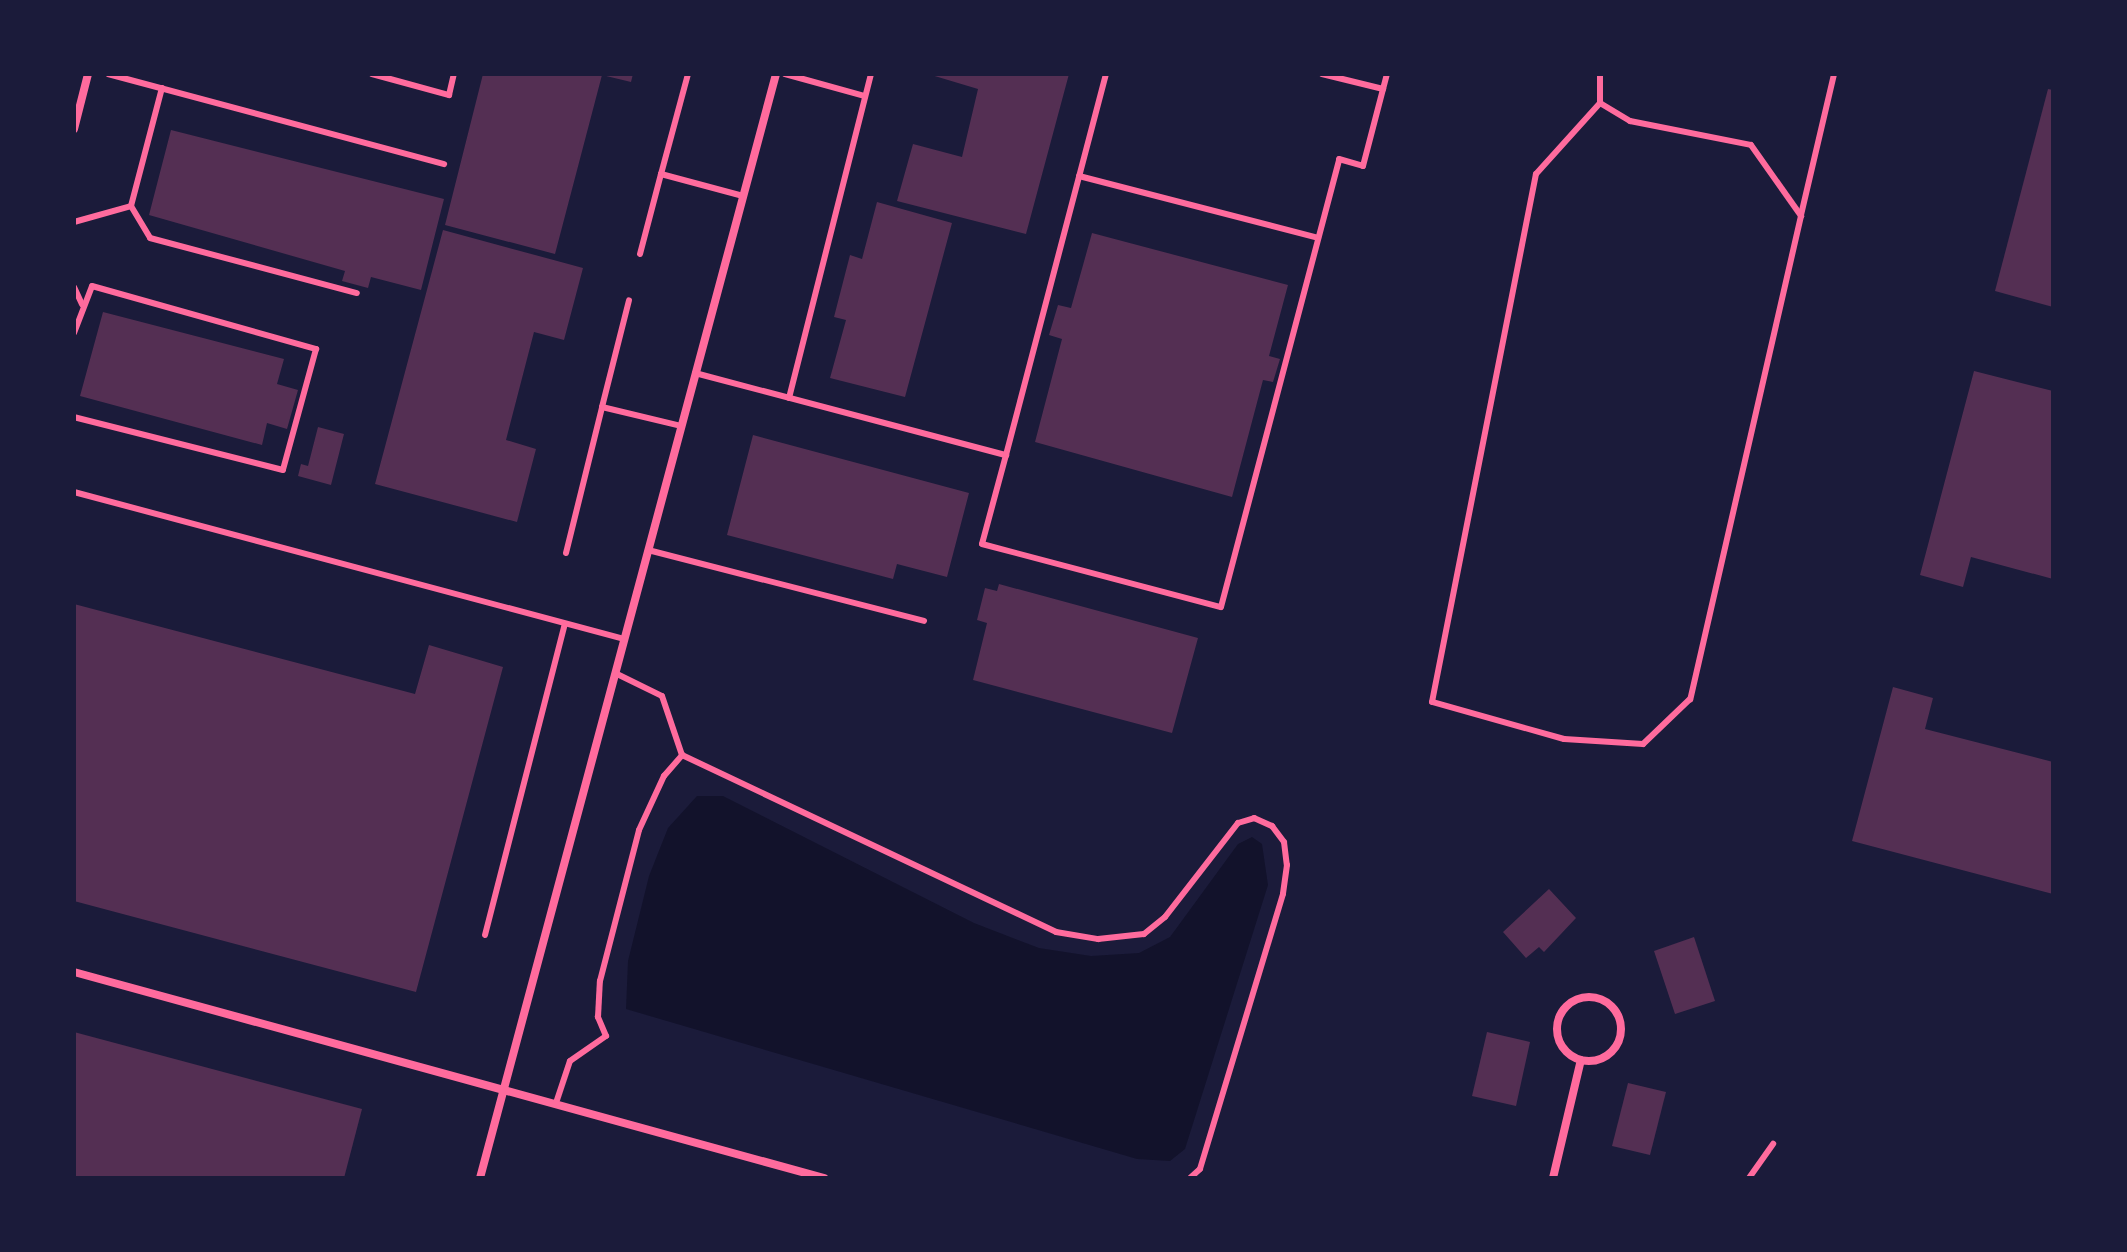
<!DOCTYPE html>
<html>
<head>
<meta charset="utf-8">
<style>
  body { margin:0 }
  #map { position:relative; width:2127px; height:1252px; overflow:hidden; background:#1b1b3a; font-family:Commissioner,sans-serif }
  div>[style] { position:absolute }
  .water>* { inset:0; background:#12122b }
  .building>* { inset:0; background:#542f53 }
  .service>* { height:6px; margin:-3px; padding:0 3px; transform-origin:3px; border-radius:3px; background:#ff6b9d }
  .minor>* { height:8px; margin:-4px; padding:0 4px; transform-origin:4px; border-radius:4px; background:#ff6b9d }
  .minor>.ring { margin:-4px; padding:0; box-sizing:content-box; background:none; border:8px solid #ff6b9d; border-radius:50% }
  span { translate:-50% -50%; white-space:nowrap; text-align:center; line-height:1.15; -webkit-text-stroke:6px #1b1b3a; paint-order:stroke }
  .frame { position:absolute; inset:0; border:76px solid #1b1b3a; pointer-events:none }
</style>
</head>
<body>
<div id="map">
  <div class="water">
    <i style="clip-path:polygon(697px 796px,723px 796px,974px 923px,1039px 948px,1091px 956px,1139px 953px,1170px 937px,1238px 844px,1252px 837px,1262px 844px,1268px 885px,1185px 1149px,1170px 1161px,1137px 1159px,626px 1009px,628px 961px,649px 876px,668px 828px)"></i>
  </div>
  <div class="building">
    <i style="clip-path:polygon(483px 74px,633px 74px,631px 82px,602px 75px,555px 254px,445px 225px)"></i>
    <i style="clip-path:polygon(928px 74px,1069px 74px,1026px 234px,897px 201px,913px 144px,962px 157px,978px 89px)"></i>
    <i style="clip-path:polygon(2048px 89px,2053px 90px,2053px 307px,1995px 291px)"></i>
    <i style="clip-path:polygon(171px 130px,444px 199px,421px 290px,371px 277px,368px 288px,342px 281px,345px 271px,149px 215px)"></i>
    <i style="clip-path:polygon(877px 202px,952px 223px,905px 397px,830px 378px,846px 320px,834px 317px,850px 255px,862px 259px)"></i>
    <i style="clip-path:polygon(443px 230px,583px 268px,564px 340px,534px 332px,506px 440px,536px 449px,517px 522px,375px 484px)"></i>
    <i style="clip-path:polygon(1092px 233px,1288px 285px,1269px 356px,1280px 359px,1273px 382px,1263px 380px,1232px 497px,1035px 442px,1062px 339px,1049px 335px,1058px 305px,1071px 308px)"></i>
    <i style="clip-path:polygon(103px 312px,284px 359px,277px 384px,298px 390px,287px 429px,267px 423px,262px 445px,80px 396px)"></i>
    <i style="clip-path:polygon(1974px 371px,2053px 391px,2053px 579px,1971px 557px,1963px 587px,1920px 575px)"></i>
    <i style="clip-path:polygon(318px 427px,344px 434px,331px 485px,298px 476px,301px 464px,308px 466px)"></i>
    <i style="clip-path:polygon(753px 435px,969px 493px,947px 577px,897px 564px,893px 579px,727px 535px)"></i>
    <i style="clip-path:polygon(999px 584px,1198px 638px,1172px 733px,973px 680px,987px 623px,977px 620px,985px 588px,997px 591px)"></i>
    <i style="clip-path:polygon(74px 604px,415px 694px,429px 645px,503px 667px,416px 992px,74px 901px)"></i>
    <i style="clip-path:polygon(1893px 687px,1933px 698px,1925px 729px,2053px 762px,2053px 894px,1852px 841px)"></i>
    <i style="clip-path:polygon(1549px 889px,1576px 918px,1544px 952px,1539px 947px,1526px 958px,1503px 932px)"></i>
    <i style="clip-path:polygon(1694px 937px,1715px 1001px,1675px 1014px,1654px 951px)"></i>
    <i style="clip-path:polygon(74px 1032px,362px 1109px,344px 1178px,74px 1178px)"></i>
    <i style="clip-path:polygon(1487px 1032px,1530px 1042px,1516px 1106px,1472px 1096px)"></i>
    <i style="clip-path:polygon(1628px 1083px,1666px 1092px,1650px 1155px,1612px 1146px)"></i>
  </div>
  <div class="service">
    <i style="left:108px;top:74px;width:348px;rotate:15deg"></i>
    <i style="left:372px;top:74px;width:80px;rotate:15.3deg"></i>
    <i style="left:449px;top:95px;width:22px;rotate:-77deg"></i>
    <i style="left:688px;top:74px;width:104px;rotate:105.1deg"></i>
    <i style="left:661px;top:174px;width:85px;rotate:15deg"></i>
    <i style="left:785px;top:74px;width:83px;rotate:15.4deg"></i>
    <i style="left:1322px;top:74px;width:63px;rotate:13.8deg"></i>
    <i style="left:1600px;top:103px;width:35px;rotate:31deg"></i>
    <i style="left:1630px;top:121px;width:123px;rotate:11.2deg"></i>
    <i style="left:1751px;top:145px;width:87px;rotate:54.8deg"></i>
    <i style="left:1801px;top:216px;width:496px;rotate:102.9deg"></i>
    <i style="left:1690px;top:699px;width:65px;rotate:136.2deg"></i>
    <i style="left:1643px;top:744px;width:79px;rotate:-176.4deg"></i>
    <i style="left:1564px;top:739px;width:137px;rotate:-164.3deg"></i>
    <i style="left:1432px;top:702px;width:538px;rotate:-78.86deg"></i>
    <i style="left:1536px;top:174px;width:96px;rotate:-48deg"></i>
    <i style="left:1600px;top:103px;width:29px;rotate:-90deg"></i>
    <i style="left:1079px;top:176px;width:247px;rotate:14.5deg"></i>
    <i style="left:131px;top:206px;width:37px;rotate:59deg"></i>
    <i style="left:150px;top:238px;width:214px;rotate:14.9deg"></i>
    <i style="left:1801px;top:215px;width:145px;rotate:-76.8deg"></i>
    <i style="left:74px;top:222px;width:59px;rotate:-15.7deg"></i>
    <i style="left:131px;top:206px;width:122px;rotate:-75.3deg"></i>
    <i style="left:640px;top:254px;width:83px;rotate:-75.3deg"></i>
    <i style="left:74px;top:287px;width:19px;rotate:65deg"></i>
    <i style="left:74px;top:333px;width:50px;rotate:-69deg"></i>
    <i style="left:92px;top:286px;width:233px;rotate:15.7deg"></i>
    <i style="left:316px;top:349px;width:125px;rotate:105.3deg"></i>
    <i style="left:283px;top:470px;width:216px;rotate:-165.8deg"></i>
    <i style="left:695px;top:373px;width:322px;rotate:14.8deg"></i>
    <i style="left:1006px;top:455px;width:394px;rotate:-75.3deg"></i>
    <i style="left:789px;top:398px;width:334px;rotate:-75.8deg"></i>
    <i style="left:602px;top:407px;width:110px;rotate:-75.8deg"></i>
    <i style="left:1006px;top:455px;width:92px;rotate:105.1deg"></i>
    <i style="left:982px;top:544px;width:247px;rotate:14.8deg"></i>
    <i style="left:1221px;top:607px;width:463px;rotate:-75.2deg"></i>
    <i style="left:1339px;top:159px;width:25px;rotate:16deg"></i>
    <i style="left:1363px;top:166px;width:95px;rotate:-75.4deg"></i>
    <i style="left:74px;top:492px;width:569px;rotate:14.96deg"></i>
    <i style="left:648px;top:550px;width:285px;rotate:14.4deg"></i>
    <i style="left:566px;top:553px;width:150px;rotate:-76.1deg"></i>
    <i style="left:602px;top:407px;width:81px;rotate:13.5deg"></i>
    <i style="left:615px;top:673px;width:52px;rotate:26.1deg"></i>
    <i style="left:662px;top:696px;width:62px;rotate:71.3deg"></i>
    <i style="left:682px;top:755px;width:414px;rotate:25.3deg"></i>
    <i style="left:1056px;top:932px;width:43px;rotate:9.5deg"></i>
    <i style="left:1098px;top:939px;width:46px;rotate:-6.2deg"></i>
    <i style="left:1144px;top:934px;width:27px;rotate:-39deg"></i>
    <i style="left:1165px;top:917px;width:119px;rotate:-52.2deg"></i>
    <i style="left:1238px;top:823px;width:17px;rotate:-17deg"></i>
    <i style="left:1254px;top:818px;width:20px;rotate:24deg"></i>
    <i style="left:1272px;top:826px;width:20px;rotate:53deg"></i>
    <i style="left:1284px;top:842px;width:23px;rotate:83deg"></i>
    <i style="left:1287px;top:865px;width:29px;rotate:98deg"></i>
    <i style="left:1283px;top:894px;width:287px;rotate:106.8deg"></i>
    <i style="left:1200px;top:1169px;width:13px;rotate:138deg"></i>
    <i style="left:485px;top:935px;width:321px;rotate:-75.6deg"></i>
    <i style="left:556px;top:1103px;width:44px;rotate:-71.6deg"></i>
    <i style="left:570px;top:1061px;width:44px;rotate:-34.8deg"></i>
    <i style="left:606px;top:1036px;width:21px;rotate:-113deg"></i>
    <i style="left:598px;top:1017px;width:36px;rotate:-87deg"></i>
    <i style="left:600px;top:981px;width:156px;rotate:-75.5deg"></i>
    <i style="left:639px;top:830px;width:60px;rotate:-65.2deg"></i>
    <i style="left:664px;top:776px;width:28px;rotate:-49deg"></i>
    <i style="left:1749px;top:1178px;width:42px;rotate:-54.8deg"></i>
  </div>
  <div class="minor">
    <i style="left:74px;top:129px;width:57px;rotate:-75.7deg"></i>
    <i style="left:74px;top:972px;width:778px;rotate:15.36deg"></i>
    <i class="ring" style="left:1557px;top:997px;width:56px;height:56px"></i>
    <i style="left:480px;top:1178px;width:1143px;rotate:-74.99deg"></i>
    <i style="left:1553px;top:1178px;width:121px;rotate:-76.7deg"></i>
  </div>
  <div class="frame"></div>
</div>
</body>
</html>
